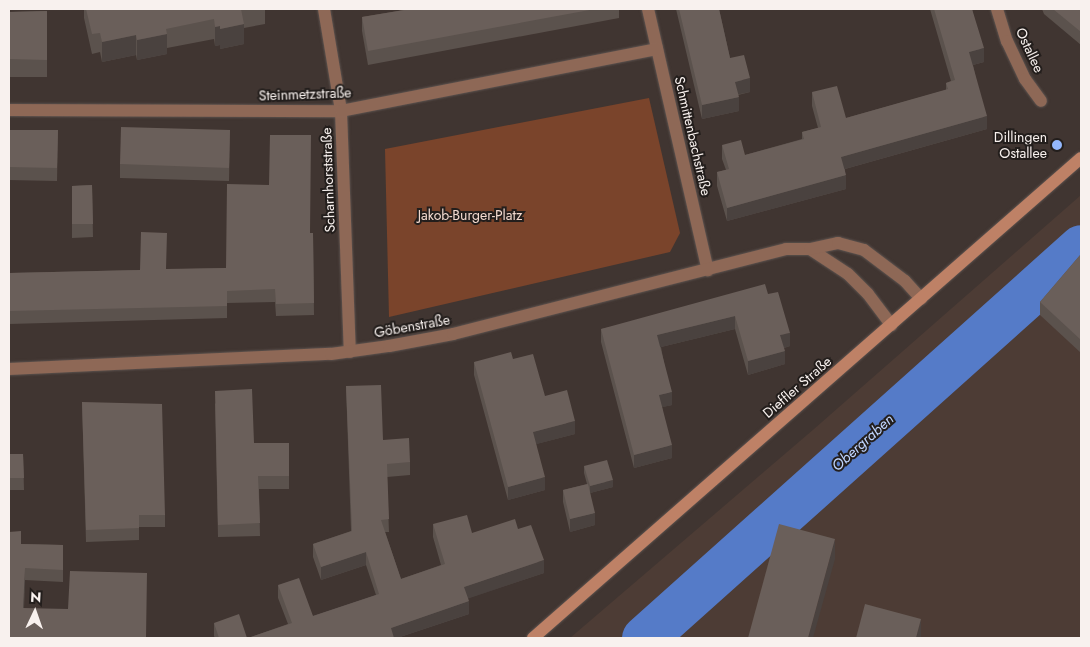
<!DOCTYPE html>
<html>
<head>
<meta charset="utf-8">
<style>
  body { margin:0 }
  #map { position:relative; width:1090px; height:647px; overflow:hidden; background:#403531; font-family:Jost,sans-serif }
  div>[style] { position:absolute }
  .built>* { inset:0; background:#4d3c35 }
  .green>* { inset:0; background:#7a442b }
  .river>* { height:45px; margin:-22.5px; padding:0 22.5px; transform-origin:22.5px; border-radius:22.5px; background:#557bc8 }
  .roads { filter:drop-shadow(0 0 1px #5d534f) drop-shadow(0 0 1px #5d534f) }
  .minor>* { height:12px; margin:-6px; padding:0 6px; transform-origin:6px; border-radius:6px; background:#8e6856 }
  .secondary>* { height:12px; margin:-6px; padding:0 6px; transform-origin:6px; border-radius:6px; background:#be8166 }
  .wall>* { inset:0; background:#5b524d }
  .shaded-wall>* { inset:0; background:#4a423f }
  .building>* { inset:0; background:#6a5f5a }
  .dots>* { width:14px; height:14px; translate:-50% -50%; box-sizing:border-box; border:2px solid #231e1c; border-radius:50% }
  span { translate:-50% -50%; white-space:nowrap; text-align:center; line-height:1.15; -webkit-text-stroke:4px #231e1c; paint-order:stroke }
  .street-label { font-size:14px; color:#f8f1ee }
  .poi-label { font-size:14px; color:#f8f1ee }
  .right { translate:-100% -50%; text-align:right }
  .park-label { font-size:14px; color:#f4dbd0 }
  .water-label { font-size:15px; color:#bed4fd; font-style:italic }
  .frame { position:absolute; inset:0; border:10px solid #f8f1ee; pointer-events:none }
  .north { position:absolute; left:10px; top:587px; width:50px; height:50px; -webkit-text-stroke:4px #231e1c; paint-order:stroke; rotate:3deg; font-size:14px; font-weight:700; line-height:20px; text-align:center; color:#f8f1ee }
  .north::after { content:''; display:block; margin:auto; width:18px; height:22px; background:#f8f1ee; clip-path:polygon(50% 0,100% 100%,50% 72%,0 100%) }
</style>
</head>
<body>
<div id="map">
  <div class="built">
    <i style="clip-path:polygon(1081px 195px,1081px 638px,570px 638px,814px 429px)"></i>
  </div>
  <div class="green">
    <i style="clip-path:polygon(649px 98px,680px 233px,670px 252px,389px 317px,385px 149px)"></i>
  </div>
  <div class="river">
    <i style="left:644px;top:638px;width:586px;rotate:-41.82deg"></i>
  </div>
  <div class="roads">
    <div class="minor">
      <i style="left:324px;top:9px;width:103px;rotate:80.5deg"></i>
      <i style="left:341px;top:111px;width:241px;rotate:87.9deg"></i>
      <i style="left:648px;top:9px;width:268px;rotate:77.1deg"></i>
      <i style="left:997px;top:9px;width:34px;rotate:73deg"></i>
      <i style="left:1007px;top:41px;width:42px;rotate:64.7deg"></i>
      <i style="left:1025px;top:79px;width:27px;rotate:54deg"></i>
      <i style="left:9px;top:110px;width:332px;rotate:0.2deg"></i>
      <i style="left:341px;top:111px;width:322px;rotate:-11.1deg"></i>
      <i style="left:810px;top:249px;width:45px;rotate:33.3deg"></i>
      <i style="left:848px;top:274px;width:28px;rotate:45deg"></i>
      <i style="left:868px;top:294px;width:39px;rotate:53deg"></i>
      <i style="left:9px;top:369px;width:322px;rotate:-2.7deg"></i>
      <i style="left:331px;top:354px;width:59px;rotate:-7.9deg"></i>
      <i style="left:389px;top:346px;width:65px;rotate:-10.6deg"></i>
      <i style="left:453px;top:334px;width:344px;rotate:-14.3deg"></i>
      <i style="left:786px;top:249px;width:24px"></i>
      <i style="left:810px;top:249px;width:29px;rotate:-12deg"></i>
      <i style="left:838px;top:243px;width:27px;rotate:15deg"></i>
      <i style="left:864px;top:250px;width:51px;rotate:37.1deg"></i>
      <i style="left:905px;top:281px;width:24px;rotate:48deg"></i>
    </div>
    <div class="secondary">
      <i style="left:533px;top:638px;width:728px;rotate:-41.22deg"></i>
    </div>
  </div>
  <div class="wall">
    <i style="clip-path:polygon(84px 9px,265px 9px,265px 24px,244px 28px,244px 44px,220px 49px,220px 45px,215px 46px,214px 39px,167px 48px,167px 54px,137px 60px,136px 55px,102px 62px,100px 52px,92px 54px,84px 18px)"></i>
    <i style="clip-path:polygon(410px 9px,619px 9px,619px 18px,368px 65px,362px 31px,362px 17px)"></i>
    <i style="clip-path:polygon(676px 9px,719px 9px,730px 58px,750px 92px,738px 95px,739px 111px,702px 119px)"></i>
    <i style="clip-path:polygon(930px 9px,972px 9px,984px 62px,973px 65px,987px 129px,845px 169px,846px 189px,727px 221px,717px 186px,717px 172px,726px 170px,722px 159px,722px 145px,745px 155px,802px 139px,802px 132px,818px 128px,812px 106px,812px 92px,846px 118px,946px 90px,946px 83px,951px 81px)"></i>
    <i style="clip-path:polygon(1042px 9px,1081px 9px,1081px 45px,1044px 14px)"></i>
    <i style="clip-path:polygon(47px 11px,47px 77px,9px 77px,9px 12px)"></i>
    <i style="clip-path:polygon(9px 130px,58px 130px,57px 181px,9px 180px)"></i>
    <i style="clip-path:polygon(230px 130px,229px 181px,120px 178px,120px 164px)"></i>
    <i style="clip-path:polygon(92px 185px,93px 237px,72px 238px,72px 186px)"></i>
    <i style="clip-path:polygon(310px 233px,313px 233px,314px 315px,276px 316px,275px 302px,227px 303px,227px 318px,9px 324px,9px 273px,226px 268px)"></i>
    <i style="clip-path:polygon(1081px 254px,1081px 353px,1040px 315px,1040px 302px)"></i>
    <i style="clip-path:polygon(768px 294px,790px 346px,784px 348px,785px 364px,748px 375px,735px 329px,661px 347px,672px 405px,662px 407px,672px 458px,634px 468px,601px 342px,601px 329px)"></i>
    <i style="clip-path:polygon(513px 359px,575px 434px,536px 444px,545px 490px,508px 500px,474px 375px,474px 362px)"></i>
    <i style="clip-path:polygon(346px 386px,383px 440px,410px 462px,410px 475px,387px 477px,389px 532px,385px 532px,401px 579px,441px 565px,433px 537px,433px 524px,472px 533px,518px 529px,544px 573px,468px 598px,469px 614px,397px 638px,248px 638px,288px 624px,278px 598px,278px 585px,313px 616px,376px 595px,366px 565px,321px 580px,313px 557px,313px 544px,351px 531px)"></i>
    <i style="clip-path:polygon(82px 402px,165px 515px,165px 527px,139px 527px,139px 540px,86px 542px)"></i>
    <i style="clip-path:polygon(215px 403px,254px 443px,289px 443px,289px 489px,259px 489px,260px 536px,218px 537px)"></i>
    <i style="clip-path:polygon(9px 454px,23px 454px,24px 490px,9px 490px)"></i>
    <i style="clip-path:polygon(584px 466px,613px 487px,590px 493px,595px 525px,570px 532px,563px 502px,563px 490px,587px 484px,584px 473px)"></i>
    <i style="clip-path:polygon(21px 544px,63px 545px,63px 582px,25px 580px,24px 608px,9px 638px)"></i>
    <i style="clip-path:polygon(214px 623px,247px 638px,215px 638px,214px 636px)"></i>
  </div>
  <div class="shaded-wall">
    <i style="clip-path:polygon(244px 24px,244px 44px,220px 49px,220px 29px)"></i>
    <i style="clip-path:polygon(220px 26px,220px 45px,215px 46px,215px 27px)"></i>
    <i style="clip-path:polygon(167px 34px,167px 54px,137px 60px,137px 40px)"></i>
    <i style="clip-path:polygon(136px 35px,136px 55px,102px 62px,102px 42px)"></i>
    <i style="clip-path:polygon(984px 48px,984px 62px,969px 66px,969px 52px)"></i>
    <i style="clip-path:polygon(750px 78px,750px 92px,735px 95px,735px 82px)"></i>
    <i style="clip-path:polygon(739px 97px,739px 111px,702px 119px,702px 105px)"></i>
    <i style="clip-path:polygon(987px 116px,987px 129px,841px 170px,841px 157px)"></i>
    <i style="clip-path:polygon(846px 175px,846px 189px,727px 221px,727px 208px)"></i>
    <i style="clip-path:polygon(735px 316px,735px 329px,657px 348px,657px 335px)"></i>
    <i style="clip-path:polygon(790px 333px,790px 346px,780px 349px,780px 335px)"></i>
    <i style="clip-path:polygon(785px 351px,785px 364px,748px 375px,748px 361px)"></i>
    <i style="clip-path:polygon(672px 392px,672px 405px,659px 408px,659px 395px)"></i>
    <i style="clip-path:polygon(575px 421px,575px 434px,533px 445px,533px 432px)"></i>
    <i style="clip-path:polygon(672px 445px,672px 458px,634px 468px,634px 455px)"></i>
    <i style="clip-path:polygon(545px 477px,545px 490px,508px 500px,508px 487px)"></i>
    <i style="clip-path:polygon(613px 480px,613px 487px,590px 493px,590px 486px)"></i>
    <i style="clip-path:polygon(595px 513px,595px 525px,570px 532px,570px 519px)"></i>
    <i style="clip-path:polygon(835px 539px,835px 559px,813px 638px,808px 638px)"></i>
    <i style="clip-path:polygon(366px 552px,366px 565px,321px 580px,321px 567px)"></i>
    <i style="clip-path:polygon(544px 560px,544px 573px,464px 600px,464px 587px)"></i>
    <i style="clip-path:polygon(25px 568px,25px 580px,23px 620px,23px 608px)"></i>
    <i style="clip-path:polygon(469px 601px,469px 614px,397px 638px,391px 638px,391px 628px)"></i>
    <i style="clip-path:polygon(921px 619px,921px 638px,916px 638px)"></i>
  </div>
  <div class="building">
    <i style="clip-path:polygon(86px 9px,244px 9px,241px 9px,244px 24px,220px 29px,220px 26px,215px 27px,214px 19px,166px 29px,167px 34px,137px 40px,136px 35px,102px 42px,100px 33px,92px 34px)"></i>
    <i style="clip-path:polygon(410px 9px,595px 9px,368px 51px,362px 17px)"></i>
    <i style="clip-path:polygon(679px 9px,719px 9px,730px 58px,744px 55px,750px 78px,735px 82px,739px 97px,702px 105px)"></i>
    <i style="clip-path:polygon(934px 9px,972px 9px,984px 48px,969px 52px,987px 116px,841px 157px,846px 175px,727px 208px,717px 172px,729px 169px,722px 145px,741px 140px,745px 155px,804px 139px,802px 132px,821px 127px,812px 92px,837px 86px,846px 118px,948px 89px,946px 83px,955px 80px)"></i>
    <i style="clip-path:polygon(1053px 9px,1081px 9px,1081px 32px)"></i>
    <i style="clip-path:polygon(47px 11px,47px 60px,9px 59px,9px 12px)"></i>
    <i style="clip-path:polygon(121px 127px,230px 130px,229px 168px,120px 164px)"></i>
    <i style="clip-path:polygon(9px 130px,58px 130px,57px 168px,9px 167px)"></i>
    <i style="clip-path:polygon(270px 135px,311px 135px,310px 233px,313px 233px,314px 303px,276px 304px,275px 289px,227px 291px,227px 306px,9px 311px,9px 273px,140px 270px,141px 232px,167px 233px,166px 269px,226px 268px,227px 184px,269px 185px)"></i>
    <i style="clip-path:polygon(92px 185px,93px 224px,72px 224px,72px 186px)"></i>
    <i style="clip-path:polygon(1081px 254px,1081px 340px,1040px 302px)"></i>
    <i style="clip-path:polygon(765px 284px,768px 294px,778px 292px,790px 333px,780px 335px,785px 351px,748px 361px,735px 316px,657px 335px,672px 392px,659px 395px,672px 445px,634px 455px,601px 329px)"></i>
    <i style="clip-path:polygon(511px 352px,513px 359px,533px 354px,545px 396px,567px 390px,575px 421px,533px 432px,545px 477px,508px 487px,474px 362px)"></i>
    <i style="clip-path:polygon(381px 385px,383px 440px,409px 438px,410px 462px,387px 464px,389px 519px,381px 520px,401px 579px,445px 564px,433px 524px,467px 515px,472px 533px,515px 519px,518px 529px,531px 525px,544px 560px,464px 587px,469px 601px,391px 628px,394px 638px,248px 638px,292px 623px,278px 585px,299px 578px,313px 616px,379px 594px,366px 552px,321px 567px,313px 544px,352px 531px,346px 386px)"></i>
    <i style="clip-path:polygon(252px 389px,254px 443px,289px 443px,289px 476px,258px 476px,260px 523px,218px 525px,215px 391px)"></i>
    <i style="clip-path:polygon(82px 402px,162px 404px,165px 515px,139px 515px,139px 528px,86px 530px)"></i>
    <i style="clip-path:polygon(9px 454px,23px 454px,24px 478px,9px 478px)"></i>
    <i style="clip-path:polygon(607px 460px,613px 480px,590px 486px,584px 466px)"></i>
    <i style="clip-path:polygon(588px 484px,595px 513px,570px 519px,563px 490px)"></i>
    <i style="clip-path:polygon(779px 524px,835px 539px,808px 638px,748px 638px)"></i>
    <i style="clip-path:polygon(21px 531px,21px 544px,63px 545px,63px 570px,25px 568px,23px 608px,68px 609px,70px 571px,147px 573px,146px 638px,9px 638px,9px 532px)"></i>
    <i style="clip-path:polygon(865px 604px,921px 619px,916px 638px,856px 638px)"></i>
    <i style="clip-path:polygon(239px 614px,247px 638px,219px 638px,214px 623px)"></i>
  </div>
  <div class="dots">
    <i style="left:1057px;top:145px;background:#93b7fd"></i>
  </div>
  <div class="street-label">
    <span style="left:1030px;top:50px;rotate:65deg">Ostallee</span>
    <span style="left:305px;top:94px;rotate:-2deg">Steinmetzstraße</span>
    <span style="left:693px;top:136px;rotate:77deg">Schmittenbachstraße</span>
    <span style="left:328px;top:180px;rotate:-92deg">Scharnhorststraße</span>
    <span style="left:412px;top:326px;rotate:-10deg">Göbenstraße</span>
    <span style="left:797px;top:387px;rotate:-41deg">Dieffler Straße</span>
  </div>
  <div class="poi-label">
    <span class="right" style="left:1047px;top:145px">Dillingen<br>Ostallee</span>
  </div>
  <div class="park-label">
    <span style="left:470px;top:215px">Jakob-Burger-Platz</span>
  </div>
  <div class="water-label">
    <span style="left:863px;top:443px;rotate:-42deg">Obergraben</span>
  </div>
  <div class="frame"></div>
  <div class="north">N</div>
</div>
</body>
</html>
